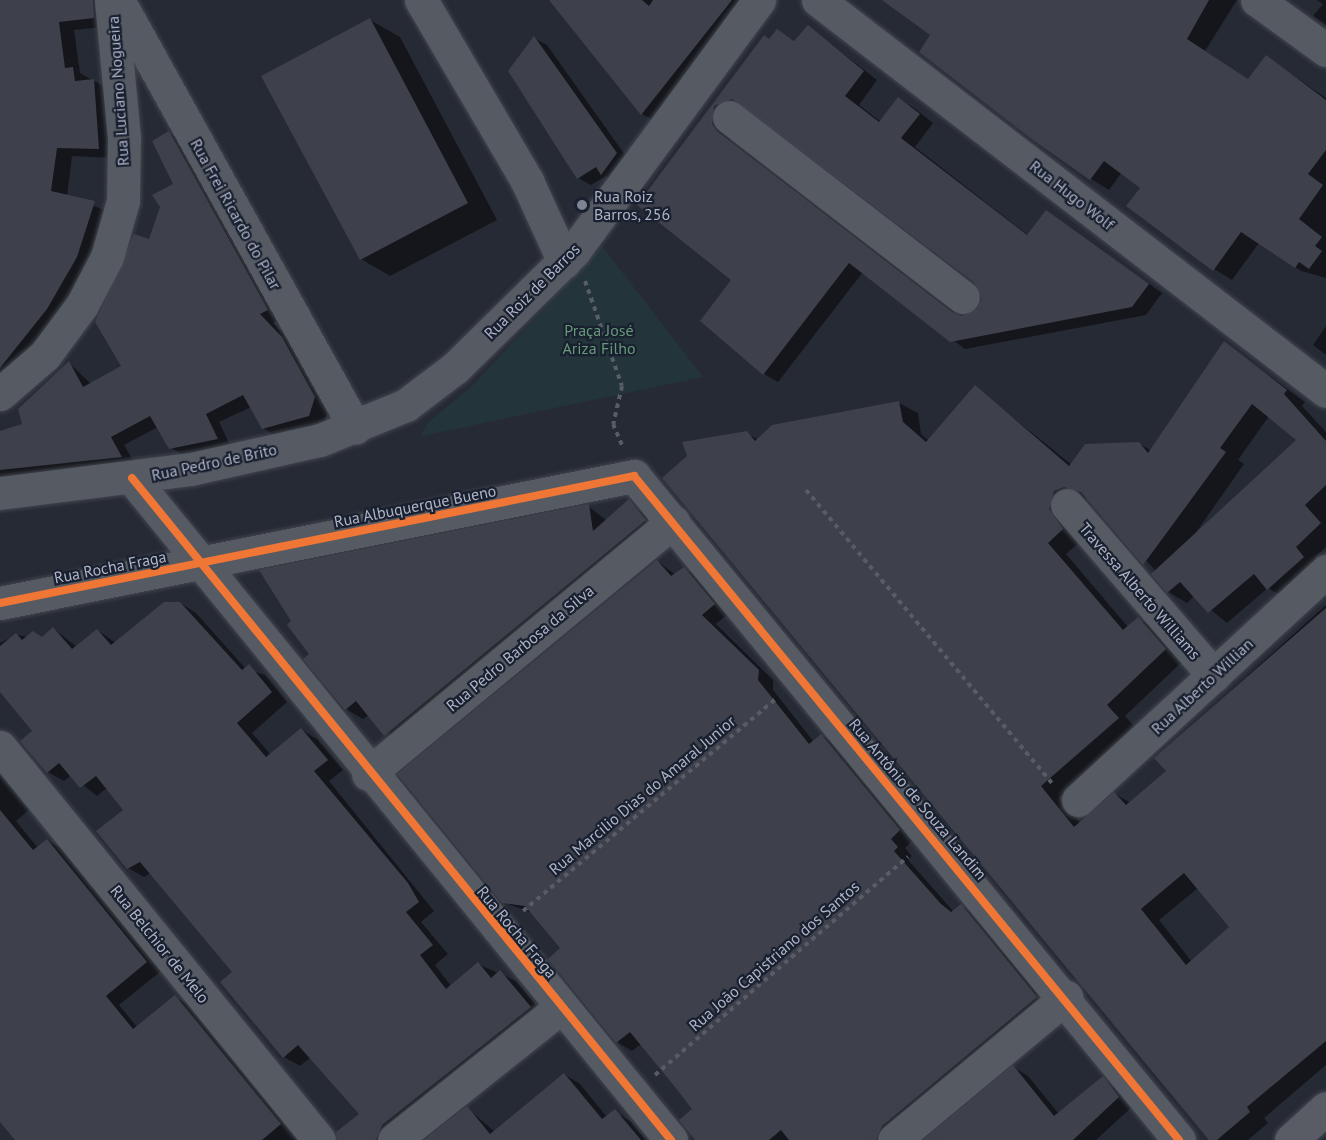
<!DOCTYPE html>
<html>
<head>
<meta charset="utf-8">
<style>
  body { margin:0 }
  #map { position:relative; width:1326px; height:1140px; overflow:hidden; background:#262a34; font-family:"PT Sans",sans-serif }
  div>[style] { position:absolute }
  .green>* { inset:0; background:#23343a }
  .shadow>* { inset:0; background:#0007 }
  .building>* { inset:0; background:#3e414b }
  .path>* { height:4px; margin-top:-2px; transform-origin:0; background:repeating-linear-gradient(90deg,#585c66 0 4.5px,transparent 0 9px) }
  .roads { filter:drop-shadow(0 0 2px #42454d) drop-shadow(0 0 2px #42454d) }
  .minor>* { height:33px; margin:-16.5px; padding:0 16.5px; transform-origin:16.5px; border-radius:16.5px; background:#565a63 }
  .major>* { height:33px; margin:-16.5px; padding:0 16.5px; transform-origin:16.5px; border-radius:16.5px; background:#595b65 }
  .cycleway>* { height:8px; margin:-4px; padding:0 4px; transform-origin:4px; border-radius:4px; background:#f07635 }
  .dots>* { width:16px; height:16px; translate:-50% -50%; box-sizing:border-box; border:3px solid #19202f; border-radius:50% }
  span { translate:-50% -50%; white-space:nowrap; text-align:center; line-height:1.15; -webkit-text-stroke:4.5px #19202f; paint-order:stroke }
  .street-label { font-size:16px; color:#afb5c7 }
  .poi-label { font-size:16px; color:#afb5c7 }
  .left { translate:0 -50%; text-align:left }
  .park-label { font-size:16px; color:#659978 }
</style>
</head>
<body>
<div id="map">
  <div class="green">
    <i style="clip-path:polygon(602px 246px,703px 377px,421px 436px,428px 422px,470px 388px)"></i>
  </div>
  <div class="shadow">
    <i style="clip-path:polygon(0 0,100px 0,103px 27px,74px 30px,80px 73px,110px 90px,114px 158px,72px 156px,67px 196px,110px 212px,92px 266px,48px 339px,0 378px)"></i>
    <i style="clip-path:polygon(561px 0,753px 0,657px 122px,642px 114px)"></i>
    <i style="clip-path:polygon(887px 0,1237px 0,1205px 51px,1249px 80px,1266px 57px,1326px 98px,1326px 278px,1301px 271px,1259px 243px,1232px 280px,1214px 269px,1142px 187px,1122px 172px,1109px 190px,1091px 179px,921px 51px,932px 35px)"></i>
    <i style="clip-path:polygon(1317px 0,1326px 0,1326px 25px,1313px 16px,1323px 4px)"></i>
    <i style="clip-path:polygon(370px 20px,400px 37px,497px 220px,390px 276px,361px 259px)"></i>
    <i style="clip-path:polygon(evenodd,808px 26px,877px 80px,859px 105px,881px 122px,898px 99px,913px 107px,933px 123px,915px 147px,1029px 236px,1046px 212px,1162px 293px,1146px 315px,965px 349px,863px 272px,778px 382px,764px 374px,703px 320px,733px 280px,639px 204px,765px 37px,770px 40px,777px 31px,796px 42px,808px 26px,752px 109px,976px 282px,983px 299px,979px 310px,959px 316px,732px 142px,725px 133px,752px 109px)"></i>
    <i style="clip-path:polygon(534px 38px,547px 45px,630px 162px,615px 181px,606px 176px,591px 185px,578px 178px)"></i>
    <i style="clip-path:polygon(169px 133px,184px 141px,282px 318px,273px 323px,297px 347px,329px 407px,324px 424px,278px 437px,263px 428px,251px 407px,219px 422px,231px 447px,185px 456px,170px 447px,158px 427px,124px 445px,136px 465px,0 477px,0 435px,24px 425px,69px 363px,91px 384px,123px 367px,150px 241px,175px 185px)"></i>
    <i style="clip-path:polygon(1326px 326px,1326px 355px,1313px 345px)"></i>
    <i style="clip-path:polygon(evenodd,1224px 343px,1305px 402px,1302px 406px,1326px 432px,1326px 547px,1314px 558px,1322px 568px,1287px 599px,1268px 588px,1227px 623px,1194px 596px,1187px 603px,1168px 592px,1156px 571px,1087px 498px,1068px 509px,1081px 541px,1066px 554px,1128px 627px,1138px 619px,1157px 629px,1184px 660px,1125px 716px,1137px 730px,1059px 798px,1080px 823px,1115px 794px,1131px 803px,1168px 772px,1156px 758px,1326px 605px,1326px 1065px,1264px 1118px,1268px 1123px,1248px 1140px,1211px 1140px,746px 433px,759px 440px,899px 403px,918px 413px,921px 434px,929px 441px,975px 387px,1072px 465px,1138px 443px,1152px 451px,1224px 343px,1269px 416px,1298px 440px,1192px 538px,1244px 464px,1238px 460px,1269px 416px,1224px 343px,1198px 888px,1231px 927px,1192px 962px,1159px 920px,1198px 888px)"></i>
    <i style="clip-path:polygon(629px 501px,662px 531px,403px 745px,369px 715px,363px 719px,346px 709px,588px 506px,607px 521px)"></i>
    <i style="clip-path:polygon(657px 561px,676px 575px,684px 569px,699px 577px,729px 613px,716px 624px,773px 680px,773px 690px,814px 742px,822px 736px,836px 744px,914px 839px,905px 848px,912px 856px,908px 860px,954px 912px,961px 906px,976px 914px,1051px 1006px,893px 1140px,697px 1140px,694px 1109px,641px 1044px,632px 1051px,617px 1042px,550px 959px,562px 948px,532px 913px,503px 902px)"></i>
    <i style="clip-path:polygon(180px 603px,196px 613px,246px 669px,265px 675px,287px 702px,252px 733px,271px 755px,302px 730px,317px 739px,343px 770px,329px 781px,434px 911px,421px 922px,448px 954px,435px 965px,451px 986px,478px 964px,516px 981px,546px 1017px,396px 1140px,352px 1140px,361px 1114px,311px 1057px,300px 1066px,284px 1057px,234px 972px,151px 873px,144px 877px,128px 868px,125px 810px,107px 788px,97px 796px,71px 775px,64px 781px,48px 772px,34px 731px,0 685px,0 643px,16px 635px,42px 639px,54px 629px,77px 647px,97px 630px,116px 643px)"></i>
    <i style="clip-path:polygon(0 775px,29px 810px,16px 821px,38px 848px,47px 840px,62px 849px,161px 971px,119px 1005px,138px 1028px,175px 997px,190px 1005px,301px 1140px,17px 1140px,0 1120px)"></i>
    <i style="clip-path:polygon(1013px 1067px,1028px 1076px,1059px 1114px,1103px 1078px,1133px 1106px,1096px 1140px,926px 1140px)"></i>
    <i style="clip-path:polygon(564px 1074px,580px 1084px,607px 1117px,614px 1111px,630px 1121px,646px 1140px,426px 1140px,467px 1108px,494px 1131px)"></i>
  </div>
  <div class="building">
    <i style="clip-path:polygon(0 0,93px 0,94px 18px,59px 22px,65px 68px,73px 67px,75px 81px,94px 79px,99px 149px,57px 148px,51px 191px,95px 201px,77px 257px,47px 309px,0 368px)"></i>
    <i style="clip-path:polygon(549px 0,642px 0,649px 6px,653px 0,732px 0,641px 115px)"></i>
    <i style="clip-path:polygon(882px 0,1209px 0,1187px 39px,1248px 79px,1266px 55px,1326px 100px,1326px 150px,1308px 174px,1323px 185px,1299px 219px,1322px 237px,1315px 246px,1322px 251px,1309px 269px,1299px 262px,1295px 268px,1241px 232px,1213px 271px,1126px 206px,1140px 188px,1104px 161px,1090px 180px,1033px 140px,919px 52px,930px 35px)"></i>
    <i style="clip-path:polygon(370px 18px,468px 203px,360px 260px,261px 76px)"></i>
    <i style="clip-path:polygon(evenodd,808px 25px,864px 71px,845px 96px,879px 122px,898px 97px,920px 114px,901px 138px,1027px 235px,1046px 210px,1149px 284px,1132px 307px,950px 342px,849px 263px,763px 375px,700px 321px,731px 280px,637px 205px,764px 35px,769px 39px,777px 29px,794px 41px,808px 25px,732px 99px,974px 282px,982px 299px,977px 309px,961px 316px,952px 312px,718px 132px,712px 124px,714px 106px,732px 99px)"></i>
    <i style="clip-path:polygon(534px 36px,617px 153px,601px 175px,596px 167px,577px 179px,508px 71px)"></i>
    <i style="clip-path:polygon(169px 131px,268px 310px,260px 314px,282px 337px,315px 397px,309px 416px,262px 429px,243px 395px,206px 414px,218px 439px,169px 449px,150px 416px,111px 437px,122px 457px,0 470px,0 431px,22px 424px,18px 409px,69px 361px,83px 387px,121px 366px,95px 322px,134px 234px,149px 239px,160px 207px,152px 195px,173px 184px,152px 141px)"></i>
    <i style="clip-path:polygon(evenodd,1224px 341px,1287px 390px,1284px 394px,1326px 441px,1326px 485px,1305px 505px,1321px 523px,1296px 547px,1304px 557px,1267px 590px,1254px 574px,1208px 613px,1180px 582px,1167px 593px,1151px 574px,1296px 440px,1252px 404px,1220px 448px,1226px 452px,1143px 565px,1081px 492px,1064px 487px,1054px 491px,1049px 509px,1063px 529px,1048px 543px,1123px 630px,1138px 617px,1166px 649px,1107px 705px,1119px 718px,1041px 786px,1074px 827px,1114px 792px,1126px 805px,1166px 771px,1154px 758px,1326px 608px,1326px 1041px,1247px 1107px,1250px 1112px,1217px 1140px,1209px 1140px,662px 478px,687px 456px,682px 442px,747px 431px,755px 441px,772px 425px,899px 401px,903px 422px,926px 442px,975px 385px,1069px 466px,1085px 444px,1139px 442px,1148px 453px,1224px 341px,1184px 873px,1229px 927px,1186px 965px,1141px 909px,1184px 873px)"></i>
    <i style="clip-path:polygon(629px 499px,646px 520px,384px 736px,356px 701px,345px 710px,303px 659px,309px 654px,287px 625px,291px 621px,259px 570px,589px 504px,593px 531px)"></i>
    <i style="clip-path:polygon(657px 560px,671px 576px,684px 567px,715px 604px,702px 615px,759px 670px,758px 680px,809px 744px,821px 734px,900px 830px,891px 839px,898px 847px,894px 851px,941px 904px,951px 912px,961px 904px,1037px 997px,882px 1126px,876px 1140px,789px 1140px,781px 1130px,769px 1140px,695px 1140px,679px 1120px,692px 1109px,675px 1087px,630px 1032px,616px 1043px,548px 959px,560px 948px,525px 906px,502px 903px,397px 774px)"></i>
    <i style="clip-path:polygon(164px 602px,180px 602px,242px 670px,249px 664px,272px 692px,237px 723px,266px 757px,301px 728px,328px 760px,314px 771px,408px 883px,419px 902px,406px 912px,433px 945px,420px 955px,446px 989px,478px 962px,491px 978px,500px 970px,531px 1007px,382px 1125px,376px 1140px,337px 1140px,336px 1132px,359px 1114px,298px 1045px,283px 1058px,220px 982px,232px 972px,140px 862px,127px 869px,96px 831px,123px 810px,96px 776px,80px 788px,59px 763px,47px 773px,20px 741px,32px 731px,0 692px,0 646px,16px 633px,22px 640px,33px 631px,42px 637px,53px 627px,72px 649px,97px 629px,111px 645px)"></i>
    <i style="clip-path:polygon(0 810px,33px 850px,47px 839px,147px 962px,106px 996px,133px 1029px,175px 995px,281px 1124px,262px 1140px,15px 1140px,0 1122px)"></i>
    <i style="clip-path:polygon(1013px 1065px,1054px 1116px,1103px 1076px,1119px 1097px,1073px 1140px,923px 1140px)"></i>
    <i style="clip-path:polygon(564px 1073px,602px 1119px,615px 1109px,641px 1140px,424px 1140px,467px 1106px,490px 1134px)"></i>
  </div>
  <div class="path">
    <i style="left:585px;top:281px;width:111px;rotate:70.6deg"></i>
    <i style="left:622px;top:386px;width:39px;rotate:103deg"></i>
    <i style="left:613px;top:424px;width:26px;rotate:67deg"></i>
    <i style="left:806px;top:490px;width:386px;rotate:50deg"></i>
    <i style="left:523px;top:911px;width:331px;rotate:-40deg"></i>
    <i style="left:655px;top:1075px;width:334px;rotate:-40.8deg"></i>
  </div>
  <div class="roads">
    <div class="minor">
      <i style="left:118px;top:0;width:489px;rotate:61deg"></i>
      <i style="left:421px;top:0;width:210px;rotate:59.6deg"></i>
      <i style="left:527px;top:181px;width:89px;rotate:65.4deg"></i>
      <i style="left:818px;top:0;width:641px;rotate:37.58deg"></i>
      <i style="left:1257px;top:0;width:85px;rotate:35.9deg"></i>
      <i style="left:729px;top:117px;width:295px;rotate:37.6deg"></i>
      <i style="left:0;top:394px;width:60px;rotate:-40.9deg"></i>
      <i style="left:45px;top:355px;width:62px;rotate:-53.5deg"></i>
      <i style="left:82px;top:305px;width:54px;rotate:-62.5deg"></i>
      <i style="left:107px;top:257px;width:58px;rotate:-74.1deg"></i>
      <i style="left:123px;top:201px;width:63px;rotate:-89.1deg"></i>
      <i style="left:124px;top:138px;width:139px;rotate:-95.4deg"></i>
      <i style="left:132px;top:478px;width:854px;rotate:50.85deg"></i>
      <i style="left:0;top:493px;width:193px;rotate:-7.2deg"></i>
      <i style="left:191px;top:469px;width:132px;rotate:-12.7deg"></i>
      <i style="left:320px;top:440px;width:93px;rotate:-22.1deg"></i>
      <i style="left:406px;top:405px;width:61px;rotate:-37.1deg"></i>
      <i style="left:455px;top:368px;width:167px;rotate:-44.5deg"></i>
      <i style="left:574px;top:251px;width:312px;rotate:-53.6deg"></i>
      <i style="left:1067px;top:505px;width:225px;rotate:49.3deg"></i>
      <i style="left:0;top:603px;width:647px;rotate:-11.33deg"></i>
      <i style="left:634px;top:476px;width:859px;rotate:50.62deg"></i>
      <i style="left:0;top:747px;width:506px;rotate:50.93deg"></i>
      <i style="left:368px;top:774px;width:396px;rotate:-39.6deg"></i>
      <i style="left:1078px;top:800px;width:338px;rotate:-42.7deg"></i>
      <i style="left:394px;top:1140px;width:213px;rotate:-38.5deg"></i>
      <i style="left:894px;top:1140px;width:224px;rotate:-39.7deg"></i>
    </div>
    <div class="major">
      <i style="left:1291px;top:1140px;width:47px;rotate:-42.4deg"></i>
    </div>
  </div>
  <div class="cycleway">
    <i style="left:132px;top:478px;width:854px;rotate:50.85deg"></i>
    <i style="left:0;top:603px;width:647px;rotate:-11.33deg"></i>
    <i style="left:634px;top:476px;width:859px;rotate:50.62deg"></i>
  </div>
  <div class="dots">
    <i style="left:582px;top:205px;background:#7f8494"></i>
  </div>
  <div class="street-label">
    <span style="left:118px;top:91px;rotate:-94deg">Rua Luciano Nogueira</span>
    <span style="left:1072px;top:195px;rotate:38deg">Rua Hugo Wolf</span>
    <span style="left:236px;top:214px;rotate:61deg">Rua Frei Ricardo do Pilar</span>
    <span style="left:532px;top:291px;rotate:-45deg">Rua Roiz de Barros</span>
    <span style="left:214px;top:462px;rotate:-12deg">Rua Pedro de Brito</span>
    <span style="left:415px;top:506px;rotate:-11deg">Rua Albuquerque Bueno</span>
    <span style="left:110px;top:567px;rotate:-11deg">Rua Rocha Fraga</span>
    <span style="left:1140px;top:591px;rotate:49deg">Travessa Alberto Williams</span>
    <span style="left:520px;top:648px;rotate:-40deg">Rua Pedro Barbosa da Silva</span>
    <span style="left:1202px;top:686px;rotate:-43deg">Rua Alberto Willian</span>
    <span style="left:642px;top:795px;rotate:-40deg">Rua Marcilio Dias do Amaral Junior</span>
    <span style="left:918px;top:799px;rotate:50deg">Rua Antônio de Souza Landim</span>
    <span style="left:517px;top:932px;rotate:50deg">Rua Rocha Fraga</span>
    <span style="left:160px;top:944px;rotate:51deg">Rua Belchior de Melo</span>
    <span style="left:774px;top:956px;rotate:-41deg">Rua João Capistriano dos Santos</span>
  </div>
  <div class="poi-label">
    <span class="left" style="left:594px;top:205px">Rua Roiz<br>Barros, 256</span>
  </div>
  <div class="park-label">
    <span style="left:599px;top:339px">Praça José<br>Ariza Filho</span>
  </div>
</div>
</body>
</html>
